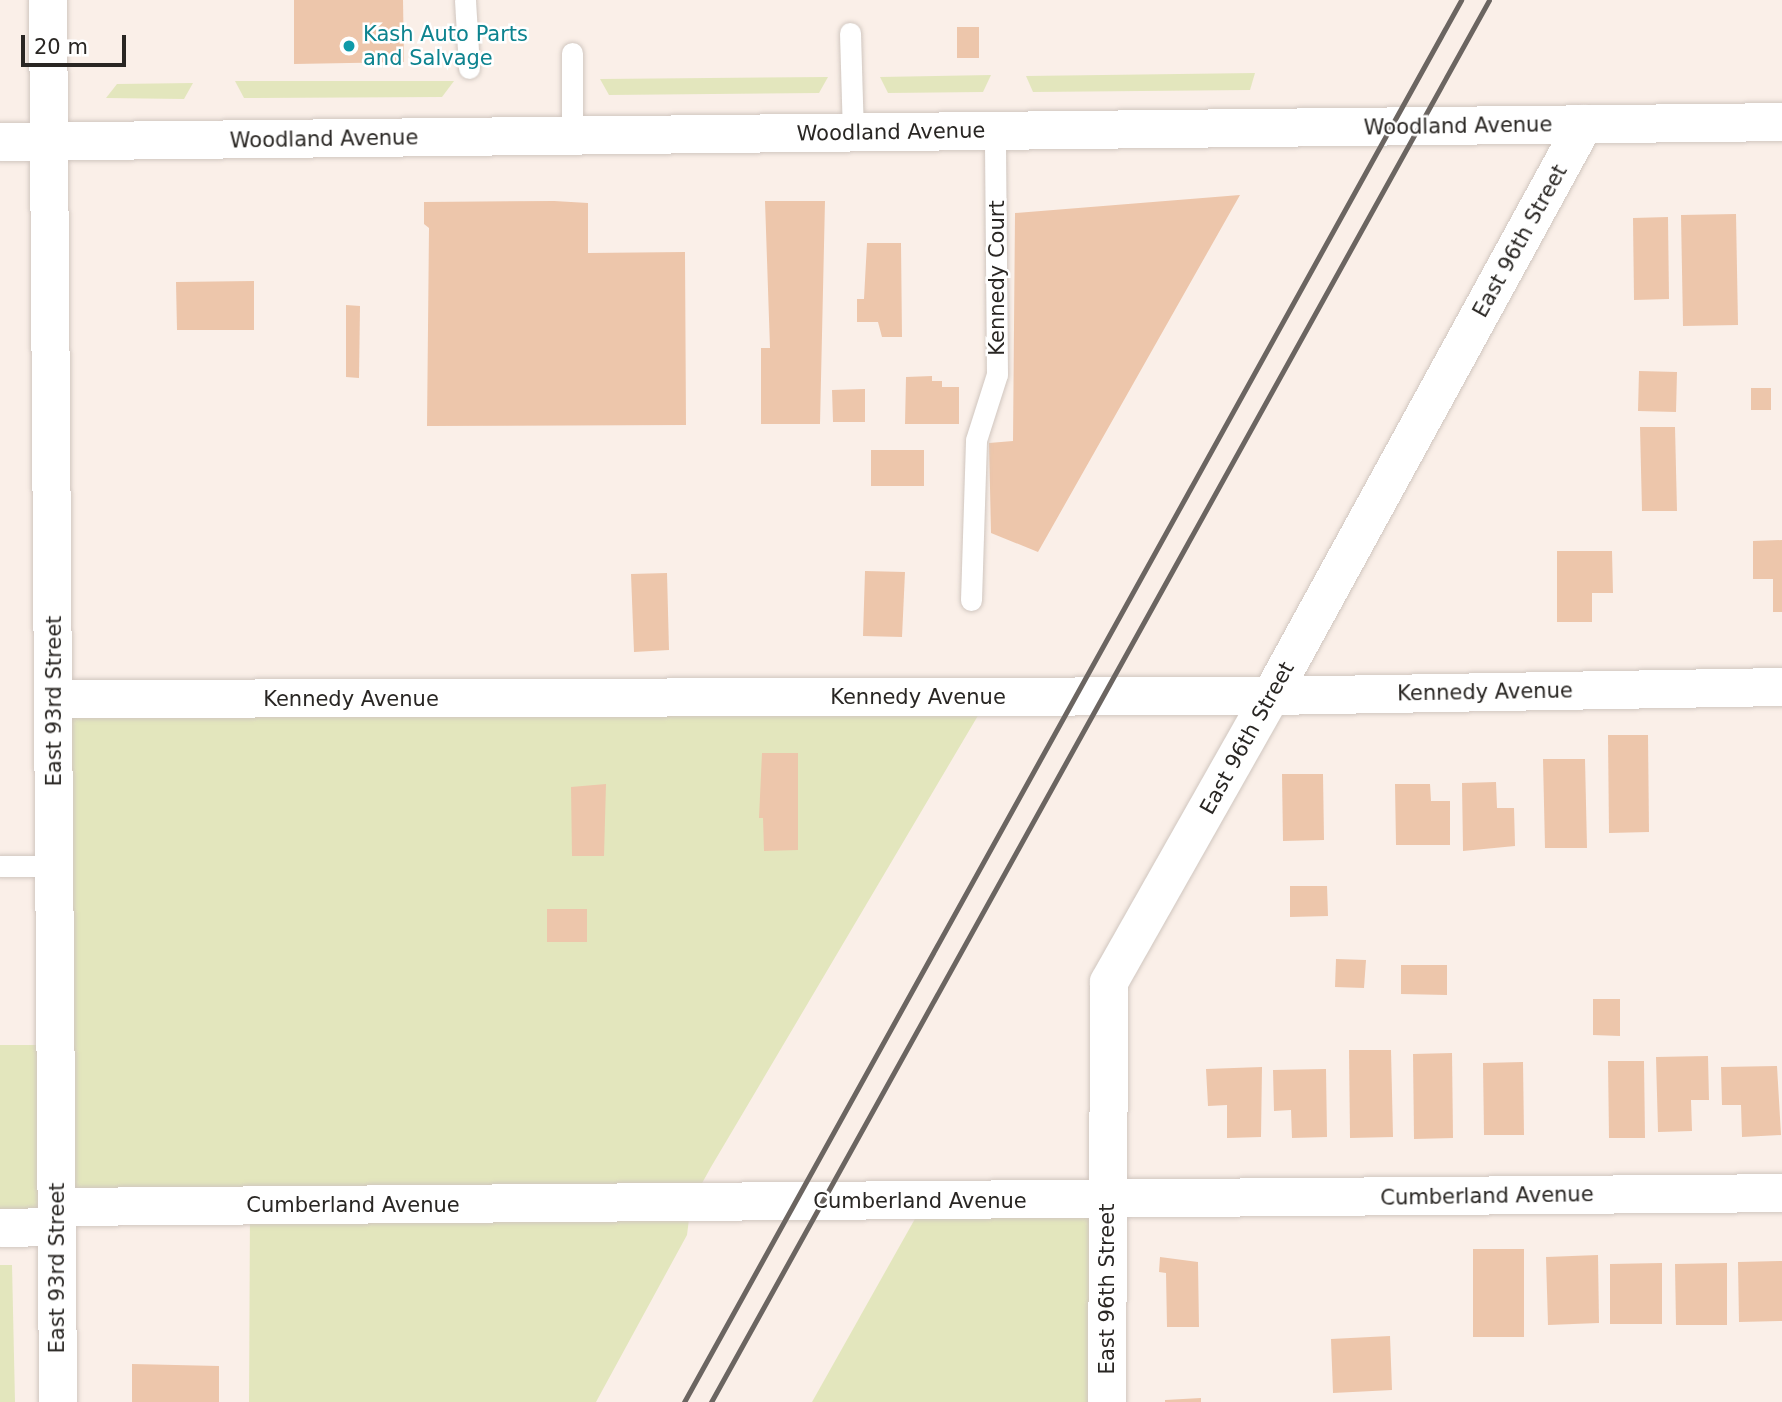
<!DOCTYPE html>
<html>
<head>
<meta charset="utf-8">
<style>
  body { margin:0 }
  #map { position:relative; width:1782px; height:1402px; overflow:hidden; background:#faefe8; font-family:"DejaVu Sans",sans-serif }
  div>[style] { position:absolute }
  .green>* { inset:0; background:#e3e6bd }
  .building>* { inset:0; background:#edc6ab }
  .roads { filter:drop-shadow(0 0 2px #d0c6bf) drop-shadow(0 0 2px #d0c6bf) }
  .service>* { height:21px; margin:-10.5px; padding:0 10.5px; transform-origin:10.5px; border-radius:10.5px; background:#fff }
  .minor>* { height:38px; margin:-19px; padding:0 19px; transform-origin:19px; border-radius:19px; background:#fff }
  .secondary>* { height:38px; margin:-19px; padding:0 19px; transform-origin:19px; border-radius:19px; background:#fff }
  .rail>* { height:5px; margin:-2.5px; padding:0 2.5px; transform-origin:2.5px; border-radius:2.5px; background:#6b6561 }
  .dots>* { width:19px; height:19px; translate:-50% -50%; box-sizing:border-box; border:4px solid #fff; border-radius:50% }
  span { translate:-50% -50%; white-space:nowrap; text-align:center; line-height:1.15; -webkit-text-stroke:5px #fff; paint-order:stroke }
  .culture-label { font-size:21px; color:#0d838f }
  .left { translate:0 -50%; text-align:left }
  .street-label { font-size:21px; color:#292623 }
  .scale { position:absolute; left:21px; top:35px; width:105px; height:32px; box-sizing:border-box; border:4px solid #292623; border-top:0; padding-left:9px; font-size:21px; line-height:24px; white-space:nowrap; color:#292623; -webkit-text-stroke:5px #fff; paint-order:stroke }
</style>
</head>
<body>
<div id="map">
  <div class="green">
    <i style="clip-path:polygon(1255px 73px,1250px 90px,1033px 92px,1026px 76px)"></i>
    <i style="clip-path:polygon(991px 75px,983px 92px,888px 93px,880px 77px)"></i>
    <i style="clip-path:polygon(828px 77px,819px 93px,609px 95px,600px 79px)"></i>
    <i style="clip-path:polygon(235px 81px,454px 81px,442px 97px,244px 98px)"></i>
    <i style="clip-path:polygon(193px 83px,184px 99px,106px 98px,117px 84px)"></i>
    <i style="clip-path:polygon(989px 697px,711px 1167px,691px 1203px,687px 1235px,596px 1402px,249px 1402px,250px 1206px,0 1228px,0 1045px,55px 1045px,54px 699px)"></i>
    <i style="clip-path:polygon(1108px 1200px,1107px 1402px,812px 1402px,925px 1201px)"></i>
    <i style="clip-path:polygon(0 1265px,12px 1265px,15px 1402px,0 1402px)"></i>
  </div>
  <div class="building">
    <i style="clip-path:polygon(294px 0,403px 0,404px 62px,294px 64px)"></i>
    <i style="clip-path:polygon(957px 27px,979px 27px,979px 58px,957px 58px)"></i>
    <i style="clip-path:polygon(1240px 195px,1038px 552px,991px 533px,989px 443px,1013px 441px,1015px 213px)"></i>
    <i style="clip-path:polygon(554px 201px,588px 203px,588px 253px,685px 252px,686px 425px,427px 426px,429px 228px,424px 224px,424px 202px)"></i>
    <i style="clip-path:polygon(765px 201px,825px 201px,820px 424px,761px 424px,761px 348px,770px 348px)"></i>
    <i style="clip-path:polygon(1736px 214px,1738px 325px,1683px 326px,1681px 215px)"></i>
    <i style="clip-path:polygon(1668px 217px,1669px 299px,1634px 300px,1633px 218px)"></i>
    <i style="clip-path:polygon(867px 243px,901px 243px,902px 337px,882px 337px,878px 322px,857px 322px,857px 299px,864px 299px)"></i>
    <i style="clip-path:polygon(254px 281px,254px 330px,177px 330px,176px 282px)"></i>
    <i style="clip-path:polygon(346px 305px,360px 306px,359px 378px,346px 377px)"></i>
    <i style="clip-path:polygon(1639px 371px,1677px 372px,1676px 412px,1638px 411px)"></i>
    <i style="clip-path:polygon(932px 376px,932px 381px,942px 381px,942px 387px,959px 387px,959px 424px,905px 424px,906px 377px)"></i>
    <i style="clip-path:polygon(1751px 388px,1771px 388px,1771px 410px,1751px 410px)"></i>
    <i style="clip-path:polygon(865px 389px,865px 422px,833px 422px,832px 390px)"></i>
    <i style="clip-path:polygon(1640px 427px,1675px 427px,1677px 511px,1642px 511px)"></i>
    <i style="clip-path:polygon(871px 450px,924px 450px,924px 486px,871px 486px)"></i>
    <i style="clip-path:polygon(1782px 540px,1782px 612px,1773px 612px,1773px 579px,1753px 579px,1753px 541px)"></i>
    <i style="clip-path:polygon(1557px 551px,1612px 551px,1613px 593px,1592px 593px,1592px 622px,1557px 622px)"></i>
    <i style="clip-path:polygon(865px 571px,905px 572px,902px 637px,863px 636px)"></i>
    <i style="clip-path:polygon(667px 573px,669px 650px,634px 652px,631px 574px)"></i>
    <i style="clip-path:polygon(1608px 735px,1648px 735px,1649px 832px,1609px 833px)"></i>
    <i style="clip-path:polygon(762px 753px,798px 753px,798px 850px,764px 851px,763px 818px,759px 818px)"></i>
    <i style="clip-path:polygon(1543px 759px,1585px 759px,1587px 848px,1545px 848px)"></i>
    <i style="clip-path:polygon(1282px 774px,1323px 774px,1324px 840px,1283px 841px)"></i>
    <i style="clip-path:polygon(1496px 782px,1497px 808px,1514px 808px,1515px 846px,1463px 851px,1462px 783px)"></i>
    <i style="clip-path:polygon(606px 784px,604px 856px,572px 856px,571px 787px)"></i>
    <i style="clip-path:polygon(1395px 784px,1430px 784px,1431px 801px,1450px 801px,1450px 845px,1396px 845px)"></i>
    <i style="clip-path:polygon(1290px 886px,1327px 886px,1328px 916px,1290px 917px)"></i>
    <i style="clip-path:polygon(547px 909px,587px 909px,587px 942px,547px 942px)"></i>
    <i style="clip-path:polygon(1336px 959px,1366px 960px,1364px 988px,1335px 987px)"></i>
    <i style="clip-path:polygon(1401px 965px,1447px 965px,1447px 995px,1401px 994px)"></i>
    <i style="clip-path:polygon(1593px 999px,1620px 999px,1620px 1036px,1593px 1035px)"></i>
    <i style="clip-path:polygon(1349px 1050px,1391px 1050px,1393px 1137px,1350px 1138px)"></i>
    <i style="clip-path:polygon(1452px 1053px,1453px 1138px,1414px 1139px,1413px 1054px)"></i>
    <i style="clip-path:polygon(1708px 1056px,1709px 1100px,1691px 1100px,1692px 1131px,1658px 1132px,1656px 1057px)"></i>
    <i style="clip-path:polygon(1608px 1061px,1644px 1061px,1645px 1138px,1609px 1138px)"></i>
    <i style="clip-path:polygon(1523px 1062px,1524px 1135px,1484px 1135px,1483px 1063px)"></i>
    <i style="clip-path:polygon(1777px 1066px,1781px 1135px,1742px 1137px,1741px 1105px,1722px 1105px,1721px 1067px)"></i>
    <i style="clip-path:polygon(1262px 1067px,1261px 1137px,1227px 1138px,1227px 1105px,1208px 1106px,1206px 1069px)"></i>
    <i style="clip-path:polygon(1326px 1069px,1327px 1137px,1292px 1138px,1291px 1110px,1274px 1111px,1273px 1070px)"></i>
    <i style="clip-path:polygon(1473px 1249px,1524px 1249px,1524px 1337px,1473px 1337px)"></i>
    <i style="clip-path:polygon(1598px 1255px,1599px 1323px,1548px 1325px,1546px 1257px)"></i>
    <i style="clip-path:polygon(1160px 1257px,1198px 1262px,1199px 1327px,1167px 1327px,1166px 1273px,1159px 1272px)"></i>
    <i style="clip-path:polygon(1782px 1261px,1782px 1321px,1739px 1322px,1738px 1262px)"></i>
    <i style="clip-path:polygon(1662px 1263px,1662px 1324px,1610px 1324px,1610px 1264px)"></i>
    <i style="clip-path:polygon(1727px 1263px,1727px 1325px,1676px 1325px,1675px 1264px)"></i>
    <i style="clip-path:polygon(1390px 1336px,1392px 1390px,1333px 1393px,1331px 1339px)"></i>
    <i style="clip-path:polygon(132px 1364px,219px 1366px,219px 1402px,132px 1402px)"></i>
    <i style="clip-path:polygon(1201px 1398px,1201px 1402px,1165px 1402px,1165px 1400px)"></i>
  </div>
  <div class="roads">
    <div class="service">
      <i style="left:465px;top:0;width:68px;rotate:86.6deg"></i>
      <i style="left:850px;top:33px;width:101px;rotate:88.3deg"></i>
      <i style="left:572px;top:135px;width:82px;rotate:-90deg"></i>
      <i style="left:971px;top:600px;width:160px;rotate:-88.2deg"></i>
      <i style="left:976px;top:440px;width:69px;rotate:-72.3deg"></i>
      <i style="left:997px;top:374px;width:243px;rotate:-90.5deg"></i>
      <i style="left:0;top:866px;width:55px"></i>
    </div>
    <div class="minor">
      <i style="left:48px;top:0;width:1402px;rotate:89.59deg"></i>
      <i style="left:54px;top:699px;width:1217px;rotate:-0.14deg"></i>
      <i style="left:1271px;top:696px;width:511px;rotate:-1.01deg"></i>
      <i style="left:57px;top:1207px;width:1725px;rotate:-0.46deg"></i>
      <i style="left:0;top:1228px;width:57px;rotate:-1deg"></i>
      <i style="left:1107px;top:1402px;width:420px;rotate:-89.7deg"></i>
      <i style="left:1109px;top:982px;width:329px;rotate:-60.5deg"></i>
      <i style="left:1271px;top:696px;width:652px;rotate:-61.31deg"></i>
    </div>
    <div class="secondary">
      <i style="left:0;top:142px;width:1782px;rotate:-0.64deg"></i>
    </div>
  </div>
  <div class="rail">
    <i style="left:684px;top:1402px;width:1603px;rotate:-61deg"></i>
    <i style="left:711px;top:1402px;width:1603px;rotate:-60.97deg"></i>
  </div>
  <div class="dots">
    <i style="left:349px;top:46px;background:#0f9aa8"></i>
  </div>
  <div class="culture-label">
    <span class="left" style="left:363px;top:46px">Kash Auto Parts<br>and Salvage</span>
  </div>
  <div class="street-label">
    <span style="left:1458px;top:126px;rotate:-1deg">Woodland Avenue</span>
    <span style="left:891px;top:132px;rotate:-1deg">Woodland Avenue</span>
    <span style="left:324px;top:139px;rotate:-1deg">Woodland Avenue</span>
    <span style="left:1520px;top:241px;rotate:-61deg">East 96th Street</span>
    <span style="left:997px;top:278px;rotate:-90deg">Kennedy Court</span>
    <span style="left:1485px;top:692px;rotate:-1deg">Kennedy Avenue</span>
    <span style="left:918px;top:697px">Kennedy Avenue</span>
    <span style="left:351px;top:699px">Kennedy Avenue</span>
    <span style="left:54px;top:701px;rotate:-90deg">East 93rd Street</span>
    <span style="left:1247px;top:738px;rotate:-61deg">East 96th Street</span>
    <span style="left:1487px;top:1196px;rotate:-1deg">Cumberland Avenue</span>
    <span style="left:920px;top:1201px">Cumberland Avenue</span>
    <span style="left:353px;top:1205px">Cumberland Avenue</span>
    <span style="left:57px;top:1268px;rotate:-90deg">East 93rd Street</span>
    <span style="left:1107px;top:1289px;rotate:-90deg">East 96th Street</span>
  </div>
  <div class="scale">20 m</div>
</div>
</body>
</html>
